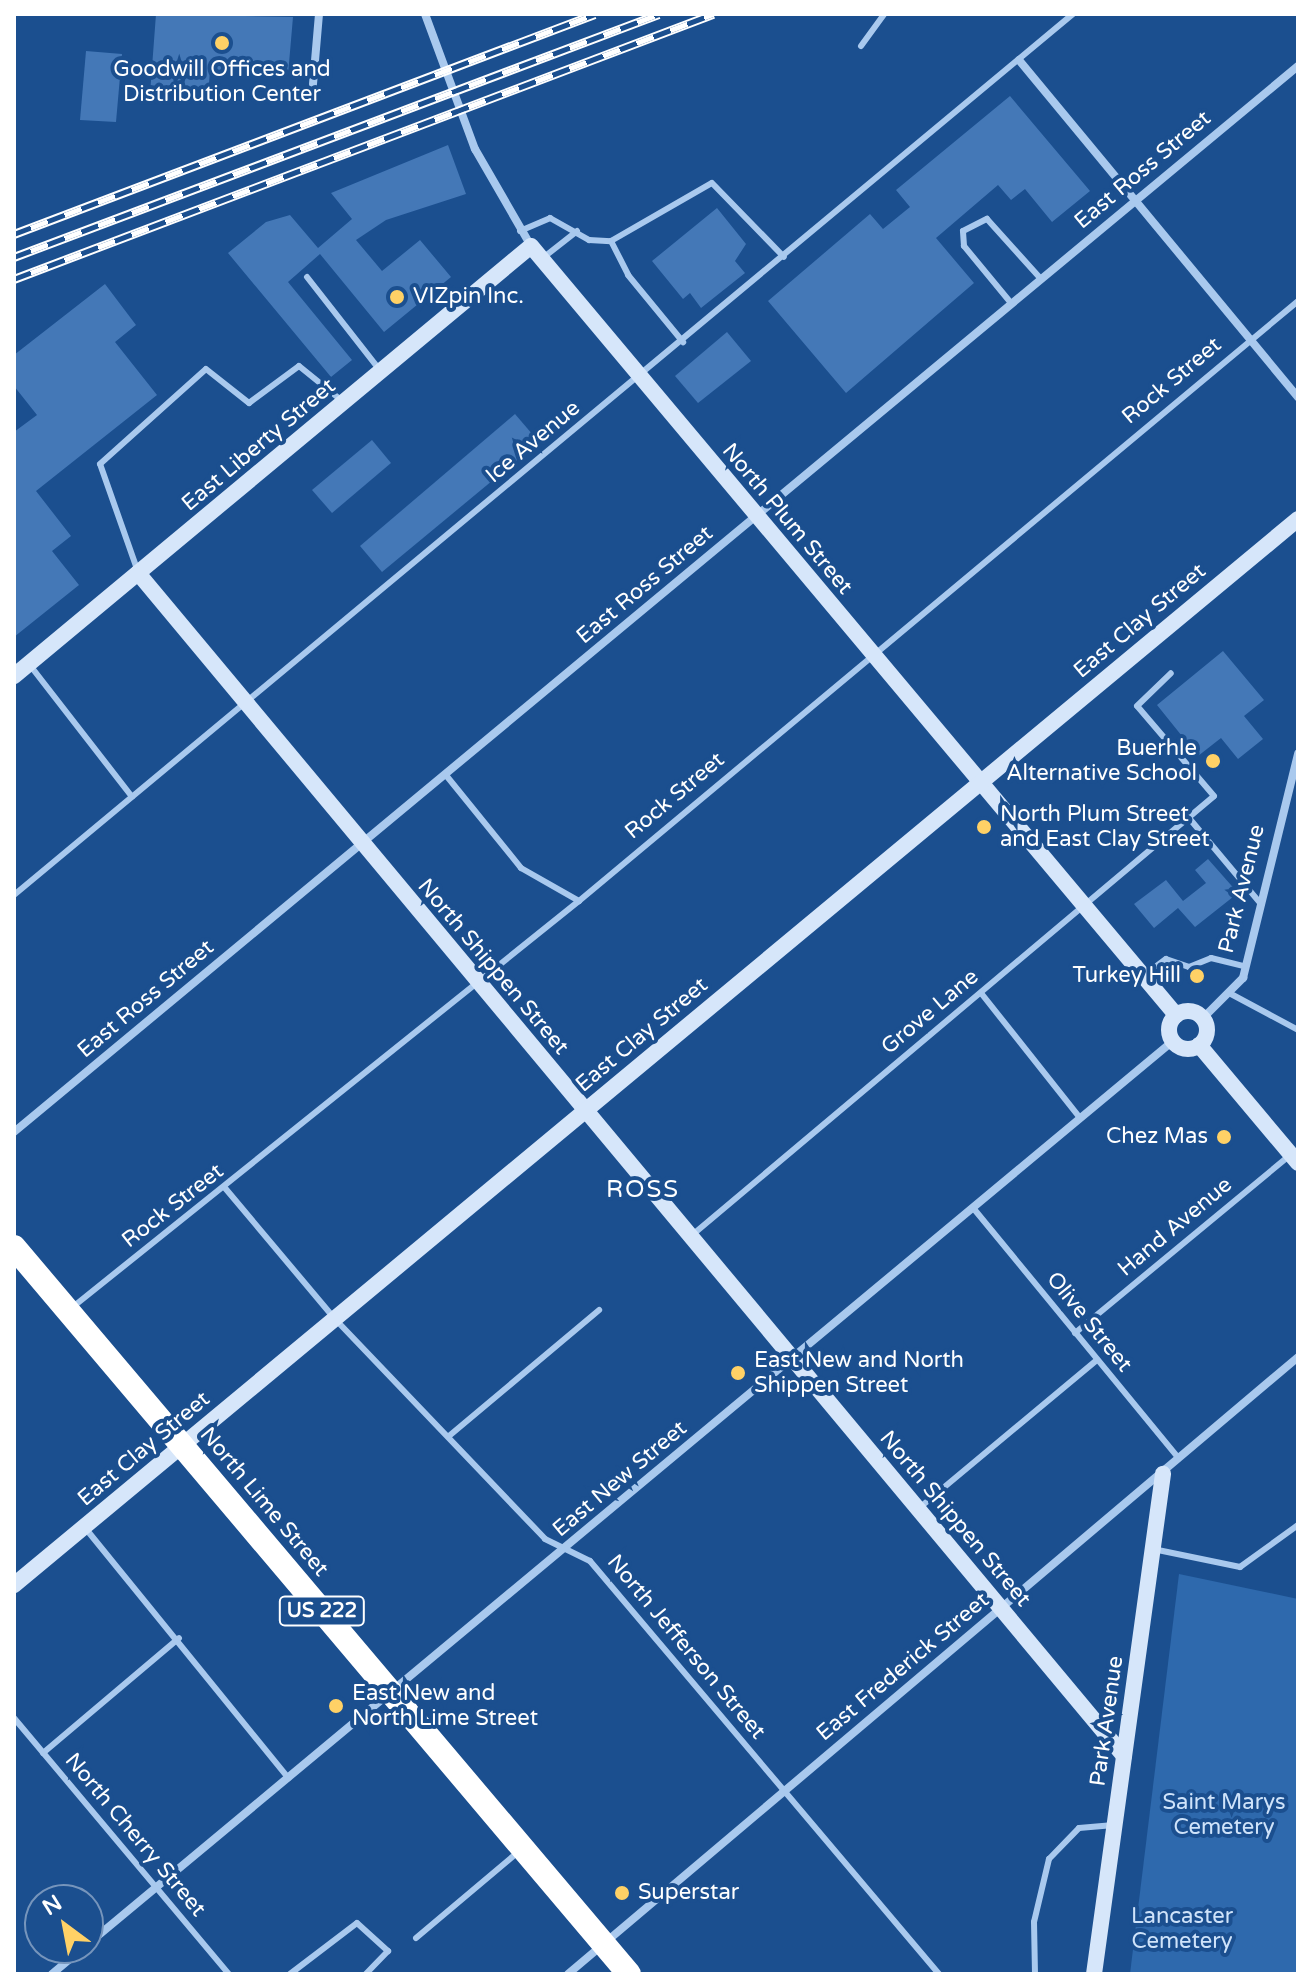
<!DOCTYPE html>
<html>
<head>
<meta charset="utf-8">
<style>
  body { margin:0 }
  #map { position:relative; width:1312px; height:1988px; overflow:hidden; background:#1b4f8f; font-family:"Varela Round",sans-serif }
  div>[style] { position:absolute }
  .green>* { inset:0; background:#2e69ad }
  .building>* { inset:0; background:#4478b7 }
  .lane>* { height:6px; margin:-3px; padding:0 3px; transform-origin:3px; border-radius:3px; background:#a9c9ee }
  .street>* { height:8px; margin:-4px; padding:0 4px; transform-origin:4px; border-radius:4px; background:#a9c9ee }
  .secondary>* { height:16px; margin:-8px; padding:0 8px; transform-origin:8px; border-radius:8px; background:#d6e6fa }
  .secondary>.ring { margin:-8px; padding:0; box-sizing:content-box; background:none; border:16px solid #d6e6fa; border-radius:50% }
  .highway>* { height:24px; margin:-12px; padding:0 12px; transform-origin:12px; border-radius:12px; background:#fff }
  .rail>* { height:9px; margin-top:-4.5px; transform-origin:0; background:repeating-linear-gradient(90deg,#1b4f8f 0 18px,#fff 0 36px); box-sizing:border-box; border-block:2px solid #fff }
  .dots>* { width:22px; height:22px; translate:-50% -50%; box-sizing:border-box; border:4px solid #1b4f8f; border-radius:50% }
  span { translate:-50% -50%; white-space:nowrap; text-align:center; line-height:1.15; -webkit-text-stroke:8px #1b4f8f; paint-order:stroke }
  .shield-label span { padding:2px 6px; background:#1b4f8f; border:2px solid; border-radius:6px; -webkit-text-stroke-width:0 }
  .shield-label { font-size:20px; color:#fff; font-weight:700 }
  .poi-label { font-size:22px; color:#fff }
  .left { translate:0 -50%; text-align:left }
  .right { translate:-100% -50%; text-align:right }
  .street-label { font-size:22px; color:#fff }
  .park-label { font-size:22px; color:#cfe3fa }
  .neighbourhood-label { font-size:24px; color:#fff; letter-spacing:2px }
  .frame { position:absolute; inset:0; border:16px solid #fff; pointer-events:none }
  .north { position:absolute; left:24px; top:1884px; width:80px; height:80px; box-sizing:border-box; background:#1b4f8f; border:2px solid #7695bc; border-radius:50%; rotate:328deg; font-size:22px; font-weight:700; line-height:32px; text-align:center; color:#fff }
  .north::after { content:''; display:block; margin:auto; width:28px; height:36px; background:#ffd166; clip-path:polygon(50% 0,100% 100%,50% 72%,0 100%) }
</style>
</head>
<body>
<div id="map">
  <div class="green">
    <i style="clip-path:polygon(1179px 1574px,1298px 1599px,1298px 1974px,1130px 1974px)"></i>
  </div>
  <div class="building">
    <i style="clip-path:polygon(156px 14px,293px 17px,288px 75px,210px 69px,208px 99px,150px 94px)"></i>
    <i style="clip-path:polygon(86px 51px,122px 54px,116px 122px,80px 120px)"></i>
    <i style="clip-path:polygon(1010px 96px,1090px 191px,1052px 222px,1025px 189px,1011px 200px,998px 185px,936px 238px,974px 283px,846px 393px,768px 301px,870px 214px,883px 229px,910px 207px,896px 190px)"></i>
    <i style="clip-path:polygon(448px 145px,466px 194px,386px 220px,356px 240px,382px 271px,420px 240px,451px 277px,384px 332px,320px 254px,288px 282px,352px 360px,331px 377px,228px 253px,266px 222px,290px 215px,318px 248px,352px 219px,331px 193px)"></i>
    <i style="clip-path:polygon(717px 208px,746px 244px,735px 261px,745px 273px,701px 308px,690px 293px,683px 299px,652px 261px)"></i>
    <i style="clip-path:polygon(105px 284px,136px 325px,115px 342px,157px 395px,36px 491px,71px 536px,52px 551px,79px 585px,14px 637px,14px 432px,37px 415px,14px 386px,14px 355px)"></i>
    <i style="clip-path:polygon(727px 332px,751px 361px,698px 403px,675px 376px)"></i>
    <i style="clip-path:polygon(515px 414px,539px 442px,382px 572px,360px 546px)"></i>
    <i style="clip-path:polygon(372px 440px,391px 463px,332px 513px,312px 490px)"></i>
    <i style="clip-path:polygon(1223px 651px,1264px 700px,1244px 716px,1263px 739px,1238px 759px,1221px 738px,1198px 756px,1157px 705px)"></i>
    <i style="clip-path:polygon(1208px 859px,1238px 893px,1195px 927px,1178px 908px,1154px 928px,1134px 904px,1166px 880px,1183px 901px,1206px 883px,1195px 870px)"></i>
  </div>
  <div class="lane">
    <i style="left:861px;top:46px;width:39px;rotate:-54deg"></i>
    <i style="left:520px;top:231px;width:33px;rotate:-23deg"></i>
    <i style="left:550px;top:218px;width:45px;rotate:29.4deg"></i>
    <i style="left:589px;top:240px;width:22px;rotate:3deg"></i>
    <i style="left:611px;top:241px;width:116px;rotate:-29.9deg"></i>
    <i style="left:712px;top:183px;width:103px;rotate:45.8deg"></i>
    <i style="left:611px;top:241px;width:38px;rotate:63deg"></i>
    <i style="left:628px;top:275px;width:87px;rotate:50.6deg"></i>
    <i style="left:544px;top:257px;width:42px;rotate:-38.2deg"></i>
    <i style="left:307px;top:277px;width:117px;rotate:52deg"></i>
    <i style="left:1011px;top:303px;width:74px;rotate:-129.5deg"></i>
    <i style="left:964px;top:246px;width:15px;rotate:-94deg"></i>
    <i style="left:963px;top:231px;width:27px;rotate:-27deg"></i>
    <i style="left:987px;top:219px;width:81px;rotate:48deg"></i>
    <i style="left:137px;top:569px;width:111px;rotate:-109.4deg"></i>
    <i style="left:100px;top:464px;width:142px;rotate:-41.9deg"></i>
    <i style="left:206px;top:369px;width:55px;rotate:38.3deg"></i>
    <i style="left:249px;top:403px;width:62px;rotate:-36.5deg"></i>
    <i style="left:299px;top:366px;width:54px;rotate:39deg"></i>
    <i style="left:29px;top:664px;width:168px;rotate:52.2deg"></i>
    <i style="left:445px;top:774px;width:121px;rotate:51deg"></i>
    <i style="left:521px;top:868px;width:67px;rotate:29.6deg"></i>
    <i style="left:1189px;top:818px;width:112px;rotate:50.1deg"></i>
    <i style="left:14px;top:895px;width:1378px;rotate:-39.76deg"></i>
    <i style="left:1146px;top:974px;width:25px;rotate:-37deg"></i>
    <i style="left:1166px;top:959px;width:24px;rotate:19deg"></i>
    <i style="left:1189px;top:967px;width:24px;rotate:-22deg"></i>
    <i style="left:1211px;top:958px;width:36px;rotate:14deg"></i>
    <i style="left:981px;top:993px;width:159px;rotate:51.6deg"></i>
    <i style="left:1231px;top:994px;width:76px;rotate:28.2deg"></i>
    <i style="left:225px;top:1188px;width:171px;rotate:50deg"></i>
    <i style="left:335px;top:1319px;width:304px;rotate:46.3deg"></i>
    <i style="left:545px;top:1539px;width:50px;rotate:26.1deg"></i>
    <i style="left:590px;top:1561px;width:541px;rotate:49.8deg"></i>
    <i style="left:974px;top:1209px;width:321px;rotate:50.6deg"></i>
    <i style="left:691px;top:1236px;width:683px;rotate:-40.07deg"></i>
    <i style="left:1214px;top:796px;width:118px;rotate:-130.5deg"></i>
    <i style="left:1137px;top:706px;width:47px;rotate:-44.1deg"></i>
    <i style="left:74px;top:1306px;width:647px;rotate:-38.73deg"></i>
    <i style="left:579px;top:901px;width:936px;rotate:-39.84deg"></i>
    <i style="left:1075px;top:1333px;width:281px;rotate:-39.6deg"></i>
    <i style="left:449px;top:1436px;width:196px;rotate:-40deg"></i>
    <i style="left:918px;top:1509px;width:233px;rotate:-39.8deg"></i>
    <i style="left:86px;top:1529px;width:321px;rotate:50.9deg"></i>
    <i style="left:1153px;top:1549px;width:89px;rotate:11.7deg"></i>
    <i style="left:1240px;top:1567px;width:72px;rotate:-35.9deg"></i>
    <i style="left:14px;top:1718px;width:334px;rotate:50deg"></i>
    <i style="left:43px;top:1753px;width:178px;rotate:-40.2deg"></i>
    <i style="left:416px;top:1938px;width:132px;rotate:-40.1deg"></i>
    <i style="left:290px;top:1974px;width:84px;rotate:-37.3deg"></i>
    <i style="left:357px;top:1923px;width:42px;rotate:42.1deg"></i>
    <i style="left:388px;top:1951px;width:32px;rotate:134deg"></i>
    <i style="left:1035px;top:1974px;width:52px;rotate:-91.1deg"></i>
    <i style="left:1034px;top:1922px;width:65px;rotate:-76.6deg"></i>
    <i style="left:1049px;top:1859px;width:43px;rotate:-45.9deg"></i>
    <i style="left:1079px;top:1828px;width:32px;rotate:-5deg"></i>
  </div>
  <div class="street">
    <i style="left:425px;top:14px;width:144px;rotate:69.7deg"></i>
    <i style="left:475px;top:149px;width:112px;rotate:60deg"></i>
    <i style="left:1019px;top:60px;width:438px;rotate:50.4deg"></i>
    <i style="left:313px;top:84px;width:70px;rotate:-85.1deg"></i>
    <i style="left:1203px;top:1018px;width:57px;rotate:-45deg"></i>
    <i style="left:1243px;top:978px;width:231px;rotate:-76.2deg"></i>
    <i style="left:14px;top:1132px;width:1669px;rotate:-39.7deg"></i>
    <i style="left:88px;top:1944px;width:1412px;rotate:-39.77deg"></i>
    <i style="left:52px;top:1974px;width:40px;rotate:-40deg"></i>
    <i style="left:568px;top:1974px;width:956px;rotate:-40.2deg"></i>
  </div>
  <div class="secondary">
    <i style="left:138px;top:573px;width:1540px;rotate:50.19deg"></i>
    <i style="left:14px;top:676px;width:672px;rotate:-39.75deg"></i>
    <i style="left:531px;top:246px;width:1004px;rotate:50.01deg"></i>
    <i class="ring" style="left:1169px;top:1011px;width:22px;height:22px"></i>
    <i style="left:1199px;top:1045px;width:154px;rotate:50deg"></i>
    <i style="left:14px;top:1585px;width:1669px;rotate:-39.7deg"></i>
    <i style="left:1094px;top:1974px;width:505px;rotate:-82.14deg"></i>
  </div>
  <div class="highway">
    <i style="left:14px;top:1247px;width:952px;rotate:49.77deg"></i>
  </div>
  <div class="rail">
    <i style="left:14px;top:234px;width:621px;rotate:-20.74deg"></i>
    <i style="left:14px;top:257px;width:689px;rotate:-20.64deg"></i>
    <i style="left:14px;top:279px;width:748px;rotate:-20.76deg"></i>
  </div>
  <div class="dots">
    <i style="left:222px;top:43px;background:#ffd166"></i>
    <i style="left:397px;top:297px;background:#ffd166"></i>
    <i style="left:1213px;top:761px;background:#ffd166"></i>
    <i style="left:984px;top:827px;background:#ffd166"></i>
    <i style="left:1197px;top:976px;background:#ffd166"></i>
    <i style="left:1224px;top:1137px;background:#ffd166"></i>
    <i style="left:738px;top:1373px;background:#ffd166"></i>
    <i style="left:336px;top:1706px;background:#ffd166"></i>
    <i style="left:622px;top:1893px;background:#ffd166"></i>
  </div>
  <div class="shield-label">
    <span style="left:322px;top:1611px">US 222</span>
  </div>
  <div class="poi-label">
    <span style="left:222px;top:82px">Goodwill Offices and<br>Distribution Center</span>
    <span class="left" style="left:413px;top:297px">VIZpin Inc.</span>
    <span class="right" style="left:1197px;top:761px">Buerhle<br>Alternative School</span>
    <span class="left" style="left:1000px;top:827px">North Plum Street<br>and East Clay Street</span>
    <span class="right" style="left:1181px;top:976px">Turkey Hill</span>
    <span class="right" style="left:1208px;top:1137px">Chez Mas</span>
    <span class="left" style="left:754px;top:1373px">East New and North<br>Shippen Street</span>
    <span class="left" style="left:352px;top:1706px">East New and<br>North Lime Street</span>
    <span class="left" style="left:638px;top:1893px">Superstar</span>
  </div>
  <div class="street-label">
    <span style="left:1143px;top:170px;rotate:-40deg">East Ross Street</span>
    <span style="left:1172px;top:381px;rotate:-40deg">Rock Street</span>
    <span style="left:533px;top:442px;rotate:-40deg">Ice Avenue</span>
    <span style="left:259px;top:445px;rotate:-40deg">East Liberty Street</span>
    <span style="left:787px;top:519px;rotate:50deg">North Plum Street</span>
    <span style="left:645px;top:585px;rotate:-40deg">East Ross Street</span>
    <span style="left:1140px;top:621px;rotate:-40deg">East Clay Street</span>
    <span style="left:675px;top:796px;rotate:-40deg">Rock Street</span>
    <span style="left:1242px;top:889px;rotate:-76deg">Park Avenue</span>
    <span style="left:493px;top:967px;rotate:50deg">North Shippen Street</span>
    <span style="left:146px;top:999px;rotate:-40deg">East Ross Street</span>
    <span style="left:930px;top:1012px;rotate:-40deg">Grove Lane</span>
    <span style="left:642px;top:1035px;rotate:-40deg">East Clay Street</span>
    <span style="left:173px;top:1206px;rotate:-38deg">Rock Street</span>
    <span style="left:1175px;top:1227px;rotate:-40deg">Hand Avenue</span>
    <span style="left:1089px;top:1322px;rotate:51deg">Olive Street</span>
    <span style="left:144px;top:1449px;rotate:-40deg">East Clay Street</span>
    <span style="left:620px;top:1479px;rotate:-40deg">East New Street</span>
    <span style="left:264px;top:1502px;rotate:50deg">North Lime Street</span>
    <span style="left:955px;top:1519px;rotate:50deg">North Shippen Street</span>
    <span style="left:686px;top:1647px;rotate:50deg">North Jefferson Street</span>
    <span style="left:903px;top:1667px;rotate:-40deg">East Frederick Street</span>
    <span style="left:1107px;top:1721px;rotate:-82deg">Park Avenue</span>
    <span style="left:135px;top:1835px;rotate:50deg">North Cherry Street</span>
  </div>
  <div class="park-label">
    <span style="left:1224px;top:1815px">Saint Marys<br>Cemetery</span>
    <span style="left:1182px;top:1929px">Lancaster<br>Cemetery</span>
  </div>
  <div class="neighbourhood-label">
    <span style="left:643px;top:1190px">ROSS</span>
  </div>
  <div class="frame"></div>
  <div class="north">N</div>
</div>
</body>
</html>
